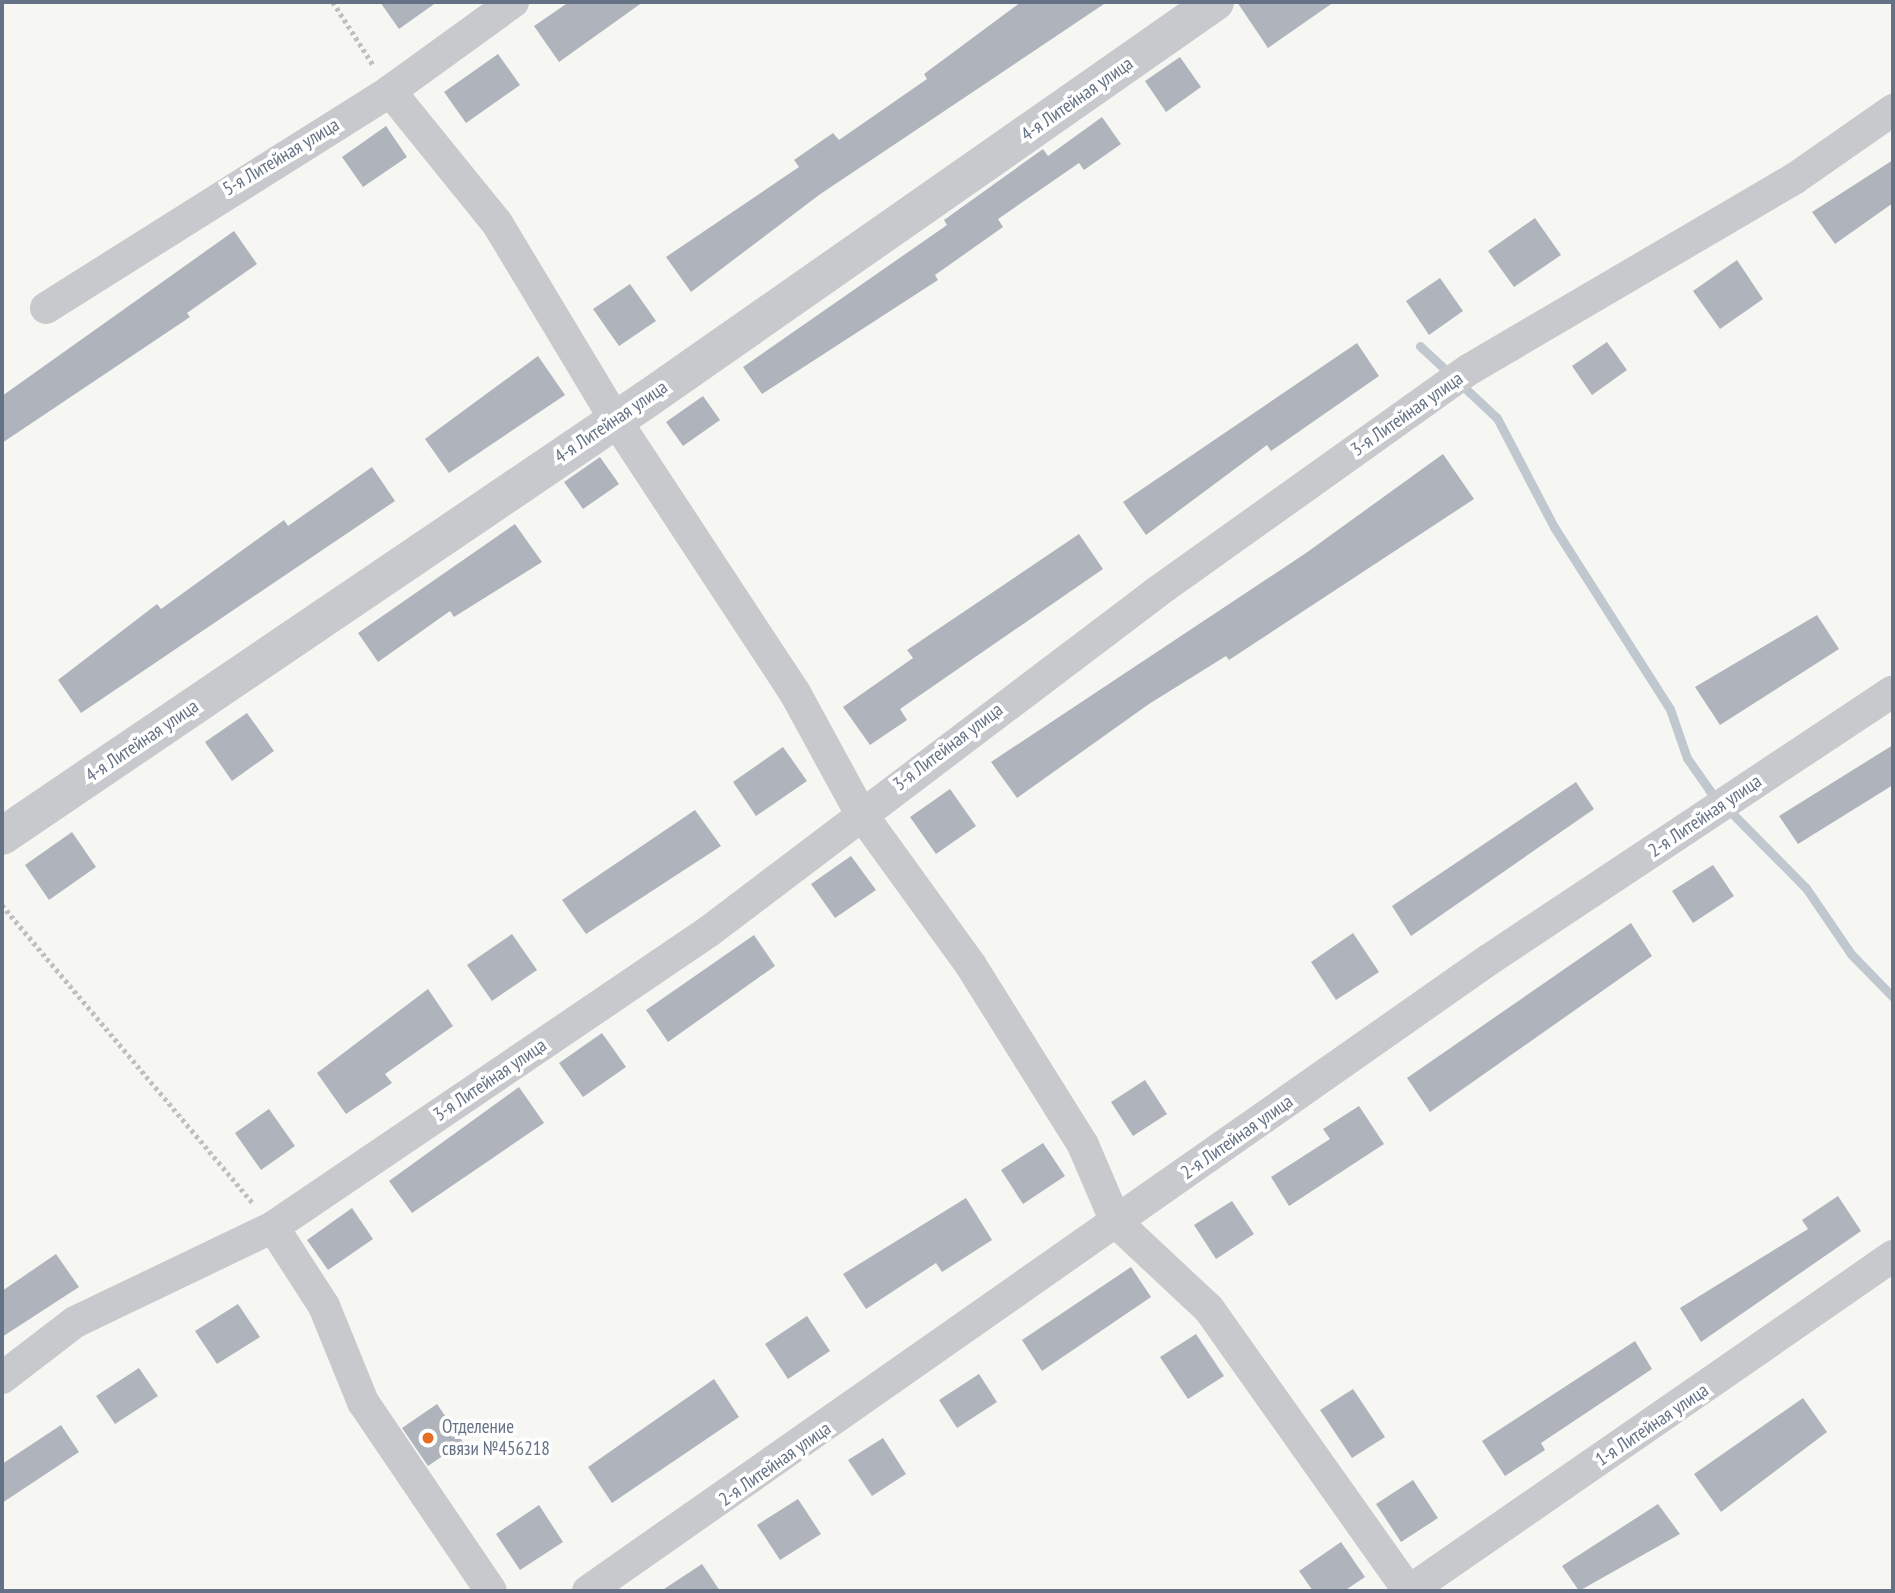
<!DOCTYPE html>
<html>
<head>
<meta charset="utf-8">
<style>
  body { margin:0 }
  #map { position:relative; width:1895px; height:1593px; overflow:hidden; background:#f6f7f3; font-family:"PT Sans Narrow",sans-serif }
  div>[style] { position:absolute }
  .stream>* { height:9px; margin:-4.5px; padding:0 4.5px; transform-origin:4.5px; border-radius:4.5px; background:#c0c8cf }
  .building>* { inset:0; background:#afb4bc }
  .path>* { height:4.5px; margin-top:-2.25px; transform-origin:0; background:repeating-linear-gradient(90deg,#bebfc2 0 3.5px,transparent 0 7px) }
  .minor>* { height:32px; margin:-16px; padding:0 16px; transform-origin:16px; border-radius:16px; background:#c7c9cd }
  .tertiary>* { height:38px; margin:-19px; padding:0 19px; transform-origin:19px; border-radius:19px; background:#c7c9cd }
  .dots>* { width:19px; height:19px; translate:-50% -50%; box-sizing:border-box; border:4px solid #fff; border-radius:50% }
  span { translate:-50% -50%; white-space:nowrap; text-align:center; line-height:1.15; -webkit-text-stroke:7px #fff; paint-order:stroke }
  .street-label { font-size:19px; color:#657285 }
  .poi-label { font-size:19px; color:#657285 }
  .left { translate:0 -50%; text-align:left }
  .frame { position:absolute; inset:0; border:4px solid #657285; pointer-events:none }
</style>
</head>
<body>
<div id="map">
  <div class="stream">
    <i style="left:1420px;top:346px;width:105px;rotate:43.1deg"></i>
    <i style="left:1497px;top:418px;width:123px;rotate:62.4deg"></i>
    <i style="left:1554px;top:527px;width:216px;rotate:57.5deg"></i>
    <i style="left:1670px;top:709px;width:52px;rotate:70.9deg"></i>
    <i style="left:1687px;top:758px;width:39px;rotate:55deg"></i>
    <i style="left:1709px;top:790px;width:138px;rotate:45.3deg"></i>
    <i style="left:1806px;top:888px;width:80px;rotate:55.7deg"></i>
    <i style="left:1851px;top:954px;width:60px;rotate:45.7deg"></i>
  </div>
  <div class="building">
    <i style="clip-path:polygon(380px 2px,437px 2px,399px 29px)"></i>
    <i style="clip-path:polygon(569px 2px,643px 2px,559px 62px,534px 26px)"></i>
    <i style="clip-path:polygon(1021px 2px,1107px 2px,819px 195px,691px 292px,666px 257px,799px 167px,794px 160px,833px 133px,839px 140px,927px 79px,924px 74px)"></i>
    <i style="clip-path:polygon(1237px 2px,1334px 2px,1268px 48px)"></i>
    <i style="clip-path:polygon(498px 54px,520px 85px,466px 123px,444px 92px)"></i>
    <i style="clip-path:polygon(1180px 57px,1201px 87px,1166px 112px,1145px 81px)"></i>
    <i style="clip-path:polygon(1102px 117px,1121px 144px,1084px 170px,1079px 163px,998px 219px,1003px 227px,935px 275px,938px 280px,762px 394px,743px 367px,947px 225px,944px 220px,1043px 149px,1048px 156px)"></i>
    <i style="clip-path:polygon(386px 126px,407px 157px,363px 187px,342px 157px)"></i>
    <i style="clip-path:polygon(1893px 160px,1893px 203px,1835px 244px,1812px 212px)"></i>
    <i style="clip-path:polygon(1535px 218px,1561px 255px,1514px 287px,1488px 251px)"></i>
    <i style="clip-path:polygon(234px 231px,257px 264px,187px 313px,190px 317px,2px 443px,2px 396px)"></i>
    <i style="clip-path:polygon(1737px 260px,1763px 299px,1720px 329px,1693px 291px)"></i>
    <i style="clip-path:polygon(1440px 278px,1463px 311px,1429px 335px,1406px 301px)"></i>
    <i style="clip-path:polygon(630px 284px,656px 321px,619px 346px,593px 309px)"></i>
    <i style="clip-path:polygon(1607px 342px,1627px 370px,1592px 395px,1572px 366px)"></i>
    <i style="clip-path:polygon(1357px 343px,1379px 376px,1271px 451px,1267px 445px,1146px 535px,1123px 502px)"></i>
    <i style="clip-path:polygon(538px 356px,565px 395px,449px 473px,425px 439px)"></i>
    <i style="clip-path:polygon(703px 396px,720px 420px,683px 446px,666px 422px)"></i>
    <i style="clip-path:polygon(1443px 454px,1474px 499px,1229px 660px,1226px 656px,1149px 704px,1017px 798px,991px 762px,1306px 553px)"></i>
    <i style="clip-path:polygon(600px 457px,619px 484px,583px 509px,564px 482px)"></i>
    <i style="clip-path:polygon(372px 467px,395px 501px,81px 713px,58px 680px,157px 604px,161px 609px,284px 520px,288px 526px)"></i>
    <i style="clip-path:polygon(515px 524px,542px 562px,454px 617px,450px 611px,378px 662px,358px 633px)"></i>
    <i style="clip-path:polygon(1079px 534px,1103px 569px,900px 709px,907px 720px,870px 745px,843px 707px,913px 658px,907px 650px)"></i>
    <i style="clip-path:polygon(1817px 615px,1839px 649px,1720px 725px,1695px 687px)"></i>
    <i style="clip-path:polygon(247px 713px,274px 751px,232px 781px,205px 742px)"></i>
    <i style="clip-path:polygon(1893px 745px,1893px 785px,1798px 844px,1779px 816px)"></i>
    <i style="clip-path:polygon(783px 747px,807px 781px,756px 816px,733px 782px)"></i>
    <i style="clip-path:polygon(1576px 782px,1594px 809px,1411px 936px,1392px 906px)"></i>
    <i style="clip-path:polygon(950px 789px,976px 826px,936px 854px,910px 817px)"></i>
    <i style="clip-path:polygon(695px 810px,721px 846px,586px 934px,562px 900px)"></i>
    <i style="clip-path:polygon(72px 832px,96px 867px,49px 900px,25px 865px)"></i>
    <i style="clip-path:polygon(851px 856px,876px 890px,835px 918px,811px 884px)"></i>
    <i style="clip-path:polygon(1713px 865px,1734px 896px,1693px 923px,1672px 891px)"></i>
    <i style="clip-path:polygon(1631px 923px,1652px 956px,1430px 1112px,1407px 1078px)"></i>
    <i style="clip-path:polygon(1353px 933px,1379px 972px,1336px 1000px,1311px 962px)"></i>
    <i style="clip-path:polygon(512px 934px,537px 970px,492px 1001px,467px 965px)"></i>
    <i style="clip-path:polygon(754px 935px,775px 966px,668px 1042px,646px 1010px)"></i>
    <i style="clip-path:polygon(428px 989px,453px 1026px,385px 1074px,392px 1083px,346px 1114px,317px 1073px)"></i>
    <i style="clip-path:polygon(602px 1033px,626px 1067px,583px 1097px,559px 1063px)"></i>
    <i style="clip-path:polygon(1145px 1080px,1167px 1114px,1133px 1136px,1111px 1102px)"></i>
    <i style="clip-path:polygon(519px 1087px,544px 1123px,412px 1213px,389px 1181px)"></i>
    <i style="clip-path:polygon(1359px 1106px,1384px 1144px,1289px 1206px,1271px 1177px,1330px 1139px,1323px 1129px)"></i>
    <i style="clip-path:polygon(269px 1109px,295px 1146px,261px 1170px,235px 1133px)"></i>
    <i style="clip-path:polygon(1043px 1143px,1065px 1176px,1023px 1204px,1001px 1170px)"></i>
    <i style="clip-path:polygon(1838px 1196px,1861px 1231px,1701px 1342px,1680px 1308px,1808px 1229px,1802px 1220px)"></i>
    <i style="clip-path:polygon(966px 1198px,992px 1240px,942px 1272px,936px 1263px,866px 1309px,843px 1274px)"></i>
    <i style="clip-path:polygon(1232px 1201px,1254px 1234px,1216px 1259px,1194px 1225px)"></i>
    <i style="clip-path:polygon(352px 1208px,373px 1239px,328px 1270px,307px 1240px)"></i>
    <i style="clip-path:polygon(56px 1254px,79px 1287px,2px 1337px,2px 1291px)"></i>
    <i style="clip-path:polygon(1131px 1267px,1151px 1297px,1042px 1371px,1022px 1340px)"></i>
    <i style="clip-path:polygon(238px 1304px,260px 1337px,217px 1364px,195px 1331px)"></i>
    <i style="clip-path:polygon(807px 1316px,830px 1351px,788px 1379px,765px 1344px)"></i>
    <i style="clip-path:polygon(1196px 1334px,1224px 1376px,1188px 1399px,1160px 1357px)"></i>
    <i style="clip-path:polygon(1635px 1341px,1652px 1369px,1541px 1443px,1545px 1450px,1505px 1476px,1482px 1441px)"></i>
    <i style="clip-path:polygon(139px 1368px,158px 1396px,115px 1424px,96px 1396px)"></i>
    <i style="clip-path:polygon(979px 1374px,997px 1402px,957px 1428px,939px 1400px)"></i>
    <i style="clip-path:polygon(714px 1379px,739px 1417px,612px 1503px,588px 1467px)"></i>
    <i style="clip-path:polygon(1353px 1389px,1385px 1437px,1352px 1458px,1320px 1410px)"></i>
    <i style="clip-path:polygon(1803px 1398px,1827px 1432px,1721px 1512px,1694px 1474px)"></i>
    <i style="clip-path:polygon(437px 1404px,463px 1442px,428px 1466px,402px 1428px)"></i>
    <i style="clip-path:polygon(61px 1425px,79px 1452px,2px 1503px,2px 1464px)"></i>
    <i style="clip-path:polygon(883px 1438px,906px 1474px,872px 1496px,848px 1460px)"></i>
    <i style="clip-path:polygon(1413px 1480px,1438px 1518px,1401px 1542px,1376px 1504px)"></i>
    <i style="clip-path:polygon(798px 1499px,821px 1534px,780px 1560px,757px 1525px)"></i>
    <i style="clip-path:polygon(1658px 1504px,1680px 1534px,1579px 1591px,1562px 1566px)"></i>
    <i style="clip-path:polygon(539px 1505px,563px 1542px,520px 1570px,496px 1534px)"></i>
    <i style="clip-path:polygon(1341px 1542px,1365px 1577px,1344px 1591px,1313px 1591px,1299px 1571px)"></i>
    <i style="clip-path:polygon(702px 1564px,720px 1591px,661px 1591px)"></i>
  </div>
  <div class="path">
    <i style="left:333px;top:2px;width:76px;rotate:57.4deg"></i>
    <i style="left:2px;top:905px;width:391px;rotate:49.9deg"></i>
  </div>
  <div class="minor">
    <i style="left:390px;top:91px;width:170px;rotate:51deg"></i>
    <i style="left:497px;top:223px;width:229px;rotate:59deg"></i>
    <i style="left:615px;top:419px;width:328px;rotate:56.7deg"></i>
    <i style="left:795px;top:693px;width:136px;rotate:61.4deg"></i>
    <i style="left:860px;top:812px;width:188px;rotate:54.1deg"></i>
    <i style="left:970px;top:964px;width:213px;rotate:58deg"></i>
    <i style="left:1083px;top:1145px;width:84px;rotate:66.8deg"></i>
    <i style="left:1116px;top:1222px;width:127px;rotate:43.1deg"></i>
    <i style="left:1209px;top:1309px;width:346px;rotate:54.7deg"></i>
    <i style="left:1409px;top:1591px;width:589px;rotate:-34.69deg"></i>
    <i style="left:46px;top:308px;width:407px;rotate:-32.2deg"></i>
    <i style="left:390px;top:91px;width:152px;rotate:-35.9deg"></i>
    <i style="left:273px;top:1227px;width:94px;rotate:57.2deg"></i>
    <i style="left:324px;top:1306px;width:104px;rotate:67.9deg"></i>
    <i style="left:363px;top:1402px;width:228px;rotate:55.9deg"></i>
    <i style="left:2px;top:1378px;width:92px;rotate:-37.5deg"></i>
    <i style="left:75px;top:1322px;width:220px;rotate:-25.6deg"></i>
    <i style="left:273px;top:1227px;width:526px;rotate:-34.14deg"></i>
    <i style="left:708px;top:932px;width:563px;rotate:-37.13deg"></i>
    <i style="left:1157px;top:592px;width:384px;rotate:-35.5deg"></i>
    <i style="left:1470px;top:369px;width:376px;rotate:-30.4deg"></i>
    <i style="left:1794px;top:179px;width:121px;rotate:-34.9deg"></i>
    <i style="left:588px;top:1591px;width:1101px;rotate:-35.02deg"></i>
    <i style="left:1490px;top:959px;width:484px;rotate:-33.6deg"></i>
  </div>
  <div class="tertiary">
    <i style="left:2px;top:836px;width:779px;rotate:-34.12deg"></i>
    <i style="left:647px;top:399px;width:693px;rotate:-34.95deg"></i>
  </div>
  <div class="dots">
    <i style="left:428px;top:1438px;background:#e66e24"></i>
  </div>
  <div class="street-label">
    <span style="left:1077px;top:99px;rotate:-35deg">4-я Литейная улица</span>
    <span style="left:281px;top:157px;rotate:-31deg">5-я Литейная улица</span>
    <span style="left:1407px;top:414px;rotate:-35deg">3-я Литейная улица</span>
    <span style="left:611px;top:422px;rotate:-34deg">4-я Литейная улица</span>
    <span style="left:142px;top:741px;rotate:-34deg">4-я Литейная улица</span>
    <span style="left:948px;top:747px;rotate:-37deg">3-я Литейная улица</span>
    <span style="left:1705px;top:816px;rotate:-34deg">2-я Литейная улица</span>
    <span style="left:490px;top:1080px;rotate:-34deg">3-я Литейная улица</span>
    <span style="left:1237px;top:1137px;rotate:-35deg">2-я Литейная улица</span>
    <span style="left:1652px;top:1425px;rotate:-34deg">1-я Литейная улица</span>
    <span style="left:775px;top:1464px;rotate:-35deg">2-я Литейная улица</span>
  </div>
  <div class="poi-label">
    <span class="left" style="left:442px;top:1438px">Отделение<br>связи №456218</span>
  </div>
  <div class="frame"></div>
</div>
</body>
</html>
